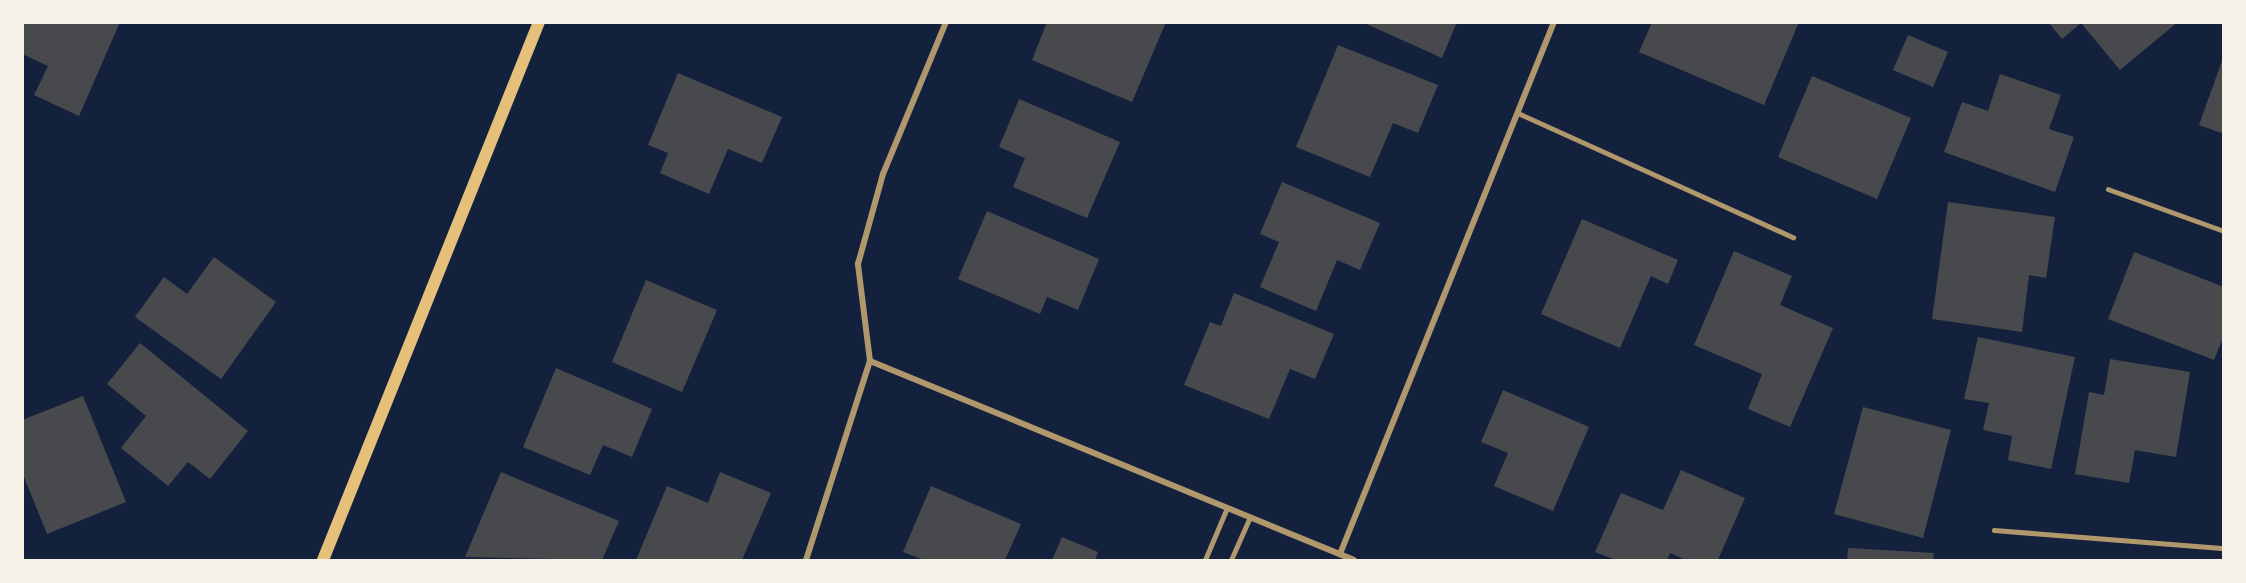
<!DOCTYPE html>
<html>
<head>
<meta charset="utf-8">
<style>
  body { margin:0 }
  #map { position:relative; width:2246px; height:583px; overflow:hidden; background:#14213d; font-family:Karla,sans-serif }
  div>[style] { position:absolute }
  .building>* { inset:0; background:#48494c }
  .service>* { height:4.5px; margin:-2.25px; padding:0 2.25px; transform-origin:2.25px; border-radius:2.25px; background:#b1986c }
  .minor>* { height:6px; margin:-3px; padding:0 3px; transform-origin:3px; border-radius:3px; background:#b1986c }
  .secondary>* { height:12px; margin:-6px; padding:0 6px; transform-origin:6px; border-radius:6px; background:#e5c07b }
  span { translate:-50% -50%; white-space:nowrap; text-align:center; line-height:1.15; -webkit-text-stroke:6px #f6f1e7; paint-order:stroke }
  .frame { position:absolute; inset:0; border:24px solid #f6f1e7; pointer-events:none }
</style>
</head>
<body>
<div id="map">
  <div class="building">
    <i style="clip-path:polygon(22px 22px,120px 22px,79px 116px,34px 95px,48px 66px,22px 54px)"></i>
    <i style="clip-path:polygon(1047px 22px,1166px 22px,1132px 102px,1032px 60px)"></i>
    <i style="clip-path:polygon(1362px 22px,1457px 22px,1442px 58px)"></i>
    <i style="clip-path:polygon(1652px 22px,1799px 22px,1764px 105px,1639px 52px)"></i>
    <i style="clip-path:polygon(2048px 22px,2178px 22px,2120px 70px,2081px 23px,2062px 39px)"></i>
    <i style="clip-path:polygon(1908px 35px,1948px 52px,1933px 87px,1893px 70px)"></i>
    <i style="clip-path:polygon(1338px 45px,1438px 85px,1418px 133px,1393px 123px,1370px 177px,1296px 147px)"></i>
    <i style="clip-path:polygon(2223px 58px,2224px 59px,2224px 134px,2199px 125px)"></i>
    <i style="clip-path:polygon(678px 73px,782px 117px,762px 163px,728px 149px,709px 194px,660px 173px,668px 153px,648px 145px)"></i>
    <i style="clip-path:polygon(2000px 74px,2061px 95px,2049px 129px,2074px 137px,2055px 192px,1944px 152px,1962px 102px,1988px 111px)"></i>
    <i style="clip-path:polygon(1812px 76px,1911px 118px,1877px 199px,1778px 157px)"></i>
    <i style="clip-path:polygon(1019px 99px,1120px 142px,1087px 218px,1013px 187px,1025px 158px,999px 147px)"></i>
    <i style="clip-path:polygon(1282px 182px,1380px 223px,1360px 270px,1337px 260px,1316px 311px,1260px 287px,1279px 242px,1260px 234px)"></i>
    <i style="clip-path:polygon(1948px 202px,2055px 217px,2046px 278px,2029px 275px,2022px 332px,1932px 319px)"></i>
    <i style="clip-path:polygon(987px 211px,1099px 259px,1078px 310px,1047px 297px,1040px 314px,958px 279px)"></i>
    <i style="clip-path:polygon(1582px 219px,1678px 260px,1668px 284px,1651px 276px,1620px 348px,1541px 314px)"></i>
    <i style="clip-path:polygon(1734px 251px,1792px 276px,1780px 305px,1833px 328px,1790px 427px,1748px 409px,1762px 374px,1694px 345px)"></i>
    <i style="clip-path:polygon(2134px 252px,2224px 287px,2224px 335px,2214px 360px,2108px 319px)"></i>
    <i style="clip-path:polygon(214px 257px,276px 302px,221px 379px,135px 317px,164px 277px,187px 294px)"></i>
    <i style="clip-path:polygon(646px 280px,717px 310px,682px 392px,612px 362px)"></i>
    <i style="clip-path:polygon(1234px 293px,1334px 334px,1315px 379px,1290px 369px,1269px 419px,1184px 385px,1210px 322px,1221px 326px)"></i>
    <i style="clip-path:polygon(1978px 337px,2075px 357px,2051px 469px,2008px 460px,2012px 436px,1983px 430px,1989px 403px,1964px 399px)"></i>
    <i style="clip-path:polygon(140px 343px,248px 431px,210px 479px,188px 462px,168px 486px,121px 448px,146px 416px,107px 384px)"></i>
    <i style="clip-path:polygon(2110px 359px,2190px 372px,2176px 457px,2135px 450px,2129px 483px,2075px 474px,2089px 392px,2104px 395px)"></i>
    <i style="clip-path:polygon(556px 368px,652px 409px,632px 457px,603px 445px,590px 475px,523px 447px)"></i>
    <i style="clip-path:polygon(1503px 390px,1589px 427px,1553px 511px,1494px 486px,1508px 453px,1481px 442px)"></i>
    <i style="clip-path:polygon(83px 396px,126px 502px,47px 534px,22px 472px,22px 420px)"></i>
    <i style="clip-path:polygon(1863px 407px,1951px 430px,1923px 538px,1834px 514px)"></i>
    <i style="clip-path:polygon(1681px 470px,1745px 498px,1718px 560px,1686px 560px,1670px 553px,1667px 560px,1616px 560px,1595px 552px,1621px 493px,1663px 510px)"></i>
    <i style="clip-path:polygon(501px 472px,619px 521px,602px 560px,465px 557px)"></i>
    <i style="clip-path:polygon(720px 472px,771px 493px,742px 560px,636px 560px,667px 486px,708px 503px)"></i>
    <i style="clip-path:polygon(931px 486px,1021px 524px,1005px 560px,924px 560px,903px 552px)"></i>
    <i style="clip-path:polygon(1062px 537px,1098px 552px,1095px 560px,1052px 560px)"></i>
    <i style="clip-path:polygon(1848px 548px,1934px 553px,1933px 560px,1847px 560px)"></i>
  </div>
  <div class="service">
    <i style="left:1518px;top:113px;width:302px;rotate:24.3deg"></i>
    <i style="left:2108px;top:189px;width:123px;rotate:19.9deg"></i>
    <i style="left:1994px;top:530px;width:231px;rotate:4.5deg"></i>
    <i style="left:1205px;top:560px;width:56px;rotate:-67.1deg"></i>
    <i style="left:1231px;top:560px;width:47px;rotate:-66.2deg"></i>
  </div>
  <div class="minor">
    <i style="left:870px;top:361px;width:523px;rotate:22.35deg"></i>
    <i style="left:1340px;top:554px;width:573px;rotate:-68.09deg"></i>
    <i style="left:806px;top:560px;width:209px;rotate:-72.2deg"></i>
    <i style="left:870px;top:361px;width:98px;rotate:-97.1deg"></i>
    <i style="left:858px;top:264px;width:93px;rotate:-74.5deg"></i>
    <i style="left:883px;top:174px;width:165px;rotate:-67.5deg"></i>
  </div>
  <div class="secondary">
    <i style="left:323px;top:560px;width:580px;rotate:-68.13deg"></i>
  </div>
  <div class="frame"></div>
</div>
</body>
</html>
